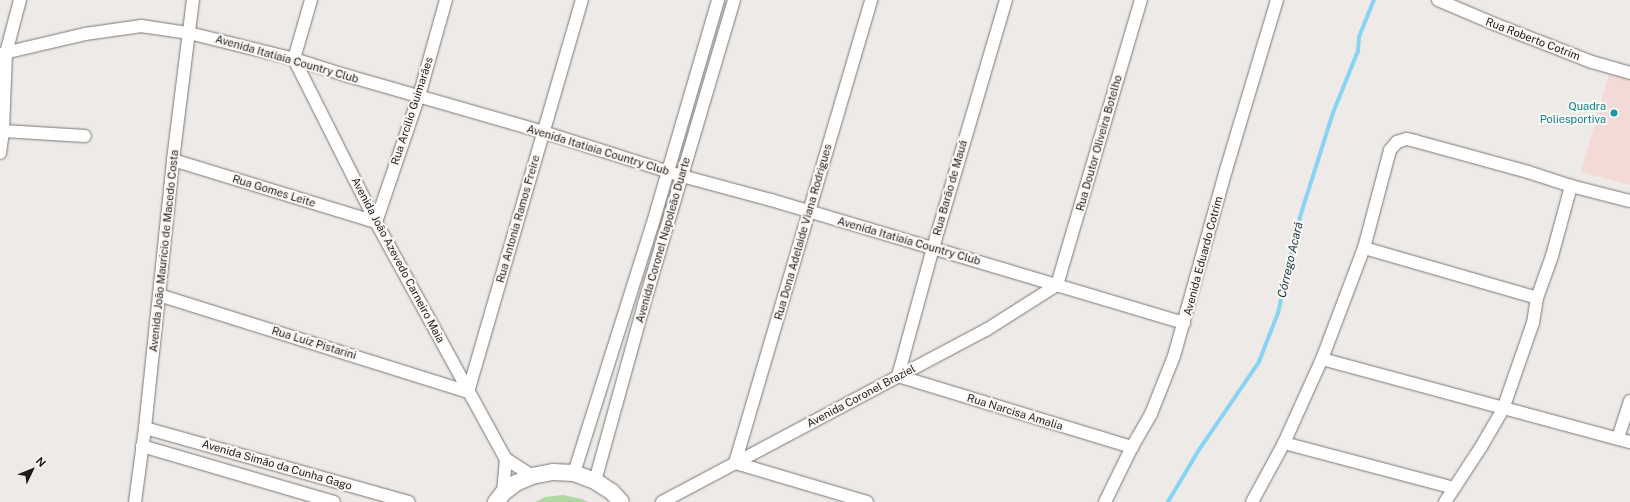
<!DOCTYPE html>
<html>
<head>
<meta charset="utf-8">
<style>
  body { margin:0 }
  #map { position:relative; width:1630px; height:502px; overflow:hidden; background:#edeae7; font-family:"Public Sans",sans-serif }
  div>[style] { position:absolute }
  .education>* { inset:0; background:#f4dad6 }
  .green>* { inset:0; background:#b1d7a2 }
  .stream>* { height:3.5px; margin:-1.75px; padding:0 1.75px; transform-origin:1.75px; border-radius:1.75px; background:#88d4f3 }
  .roads { filter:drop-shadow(0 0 1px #7a7775) drop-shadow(0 0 1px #7a7775) }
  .street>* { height:12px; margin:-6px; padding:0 6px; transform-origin:6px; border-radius:6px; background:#fff }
  .secondary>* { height:16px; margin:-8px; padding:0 8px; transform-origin:8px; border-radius:8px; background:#fff }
  .dots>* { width:11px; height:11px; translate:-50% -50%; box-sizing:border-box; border:2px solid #fbf7f4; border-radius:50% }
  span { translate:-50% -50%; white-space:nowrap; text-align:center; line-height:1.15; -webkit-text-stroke:4px #fbf7f4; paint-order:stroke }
  .street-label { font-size:11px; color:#1d1c1b }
  .culture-label { font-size:11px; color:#0d838f }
  .right { translate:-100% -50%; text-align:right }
  .water-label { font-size:12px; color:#103441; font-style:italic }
  .north { position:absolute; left:12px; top:450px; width:40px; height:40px; -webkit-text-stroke:3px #fbf7f4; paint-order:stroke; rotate:47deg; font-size:11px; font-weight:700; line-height:16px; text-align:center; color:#1d1c1b }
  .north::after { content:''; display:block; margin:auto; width:14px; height:18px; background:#1d1c1b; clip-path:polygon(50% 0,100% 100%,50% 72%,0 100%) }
</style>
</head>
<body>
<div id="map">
  <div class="education">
    <i style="clip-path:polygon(1609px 74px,1630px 79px,1630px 185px,1581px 172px)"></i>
  </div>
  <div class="green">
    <i style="clip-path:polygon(563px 495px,582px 499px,588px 502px,535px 502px,545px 497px)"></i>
  </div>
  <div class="stream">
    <i style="left:1168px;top:502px;width:61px;rotate:-59.2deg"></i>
    <i style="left:1199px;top:450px;width:107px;rotate:-55.7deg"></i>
    <i style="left:1259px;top:362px;width:53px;rotate:-68.8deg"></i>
    <i style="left:1278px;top:313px;width:98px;rotate:-77.1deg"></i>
    <i style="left:1300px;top:217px;width:109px;rotate:-72.4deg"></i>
    <i style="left:1333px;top:113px;width:67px;rotate:-68deg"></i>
    <i style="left:1358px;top:51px;width:14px;rotate:-86deg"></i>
    <i style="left:1359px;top:37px;width:40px;rotate:-68deg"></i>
  </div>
  <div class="roads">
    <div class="street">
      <i style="left:311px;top:0;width:61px;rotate:106.1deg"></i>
      <i style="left:294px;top:59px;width:182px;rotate:63.3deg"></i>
      <i style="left:376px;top:222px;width:270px;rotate:61.3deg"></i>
      <i style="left:506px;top:459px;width:31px;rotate:33deg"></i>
      <i style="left:1006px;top:0;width:259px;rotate:106.4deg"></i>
      <i style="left:933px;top:248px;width:133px;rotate:105.3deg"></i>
      <i style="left:898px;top:376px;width:245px;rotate:16.9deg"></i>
      <i style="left:1438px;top:0;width:64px;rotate:23deg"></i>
      <i style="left:1497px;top:25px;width:102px;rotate:21.3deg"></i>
      <i style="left:1592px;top:62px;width:40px;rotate:16deg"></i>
      <i style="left:0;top:54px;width:87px;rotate:-13.2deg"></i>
      <i style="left:85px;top:34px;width:57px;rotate:-8.1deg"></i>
      <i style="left:141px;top:26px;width:49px;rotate:8.3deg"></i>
      <i style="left:189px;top:33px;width:108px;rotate:13.9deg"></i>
      <i style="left:294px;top:59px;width:57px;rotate:17.5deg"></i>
      <i style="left:348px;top:76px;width:203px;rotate:16deg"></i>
      <i style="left:543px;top:132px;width:146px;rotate:17.6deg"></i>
      <i style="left:682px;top:176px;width:92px;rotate:15.1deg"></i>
      <i style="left:771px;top:200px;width:431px;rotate:16.6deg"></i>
      <i style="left:3px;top:131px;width:82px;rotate:3.5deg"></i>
      <i style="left:0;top:153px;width:22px;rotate:-82deg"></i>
      <i style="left:3px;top:131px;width:78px;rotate:-87.8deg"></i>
      <i style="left:6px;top:53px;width:55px;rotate:-75.2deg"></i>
      <i style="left:173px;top:160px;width:212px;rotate:17deg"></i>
      <i style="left:376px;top:222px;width:133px;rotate:-71.2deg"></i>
      <i style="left:419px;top:96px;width:100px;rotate:-74.3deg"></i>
      <i style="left:1364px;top:248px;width:180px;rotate:16.1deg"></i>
      <i style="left:159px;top:295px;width:324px;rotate:17.4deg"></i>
      <i style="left:468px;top:392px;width:408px;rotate:-73.8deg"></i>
      <i style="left:1322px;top:359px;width:319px;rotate:15.1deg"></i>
      <i style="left:145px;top:428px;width:274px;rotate:15.7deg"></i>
      <i style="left:1618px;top:438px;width:39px;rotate:-72deg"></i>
      <i style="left:1284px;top:443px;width:176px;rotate:14.8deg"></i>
      <i style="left:142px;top:446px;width:200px;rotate:16.3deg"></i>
      <i style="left:574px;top:473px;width:259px;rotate:-72.5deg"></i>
      <i style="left:652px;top:226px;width:235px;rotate:-73.7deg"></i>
      <i style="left:595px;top:481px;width:184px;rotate:-74.5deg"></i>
      <i style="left:644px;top:304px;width:317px;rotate:-73.5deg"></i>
      <i style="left:503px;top:493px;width:34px;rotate:-85deg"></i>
      <i style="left:135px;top:502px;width:75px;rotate:-82.3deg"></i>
      <i style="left:145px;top:428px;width:269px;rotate:-84deg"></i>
      <i style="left:173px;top:160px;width:161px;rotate:-82.9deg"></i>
      <i style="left:662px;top:502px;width:367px;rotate:-28deg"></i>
      <i style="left:986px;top:330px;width:84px;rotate:-32.4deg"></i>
      <i style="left:1057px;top:285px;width:297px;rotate:-73.6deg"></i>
      <i style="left:867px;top:502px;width:138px;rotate:-163.5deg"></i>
      <i style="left:735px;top:463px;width:483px;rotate:-73.6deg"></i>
      <i style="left:1105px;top:502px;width:61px;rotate:-63.9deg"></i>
      <i style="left:1132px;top:447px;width:38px;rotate:-60deg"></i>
      <i style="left:1151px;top:414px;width:62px;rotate:-68.4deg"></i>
      <i style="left:1174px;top:356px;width:193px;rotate:-74.4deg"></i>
      <i style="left:1226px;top:170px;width:177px;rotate:-73.3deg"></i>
      <i style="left:1252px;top:502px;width:67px;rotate:-61.5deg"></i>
      <i style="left:1284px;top:443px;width:92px;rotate:-65.7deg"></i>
      <i style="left:1322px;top:359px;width:119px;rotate:-69.3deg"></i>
      <i style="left:1364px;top:248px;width:101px;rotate:-75.1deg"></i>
      <i style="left:1390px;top:150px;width:11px;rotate:-49deg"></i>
      <i style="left:1397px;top:142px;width:10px;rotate:-17deg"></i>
      <i style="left:1407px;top:139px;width:8px;rotate:14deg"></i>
      <i style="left:1415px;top:141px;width:117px;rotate:15.3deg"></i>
      <i style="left:1528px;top:172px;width:45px;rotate:18deg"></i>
      <i style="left:1571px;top:186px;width:61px;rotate:14.3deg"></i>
      <i style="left:1445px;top:502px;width:66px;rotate:-56.8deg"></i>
      <i style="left:1481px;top:447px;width:44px;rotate:-59.9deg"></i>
      <i style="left:1503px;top:409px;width:91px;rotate:-70.8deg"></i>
      <i style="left:1533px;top:323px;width:25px;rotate:-81deg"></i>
      <i style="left:1537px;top:298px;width:45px;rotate:-70.3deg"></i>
      <i style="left:1552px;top:256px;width:73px;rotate:-74.8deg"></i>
    </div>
    <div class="secondary">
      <i style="left:496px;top:502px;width:11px;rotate:-52deg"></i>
      <i style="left:503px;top:493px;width:16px;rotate:-38deg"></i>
      <i style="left:516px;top:483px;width:17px;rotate:-24deg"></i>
      <i style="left:532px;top:476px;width:21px;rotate:-11deg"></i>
      <i style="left:553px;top:472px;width:21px;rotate:3deg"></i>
      <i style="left:574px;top:473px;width:22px;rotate:21deg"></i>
      <i style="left:595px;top:481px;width:20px;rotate:33deg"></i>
      <i style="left:612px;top:492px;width:13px;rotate:48deg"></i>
    </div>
  </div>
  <div class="dots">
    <i style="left:1614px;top:113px;background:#0f9aa8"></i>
  </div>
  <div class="street-label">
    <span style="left:1533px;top:39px;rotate:21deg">Rua Roberto Cotrim</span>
    <span style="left:287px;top:59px;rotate:16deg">Avenida Itatiaia Country Club</span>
    <span style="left:412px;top:111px;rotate:-72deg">Rua Arcilio Guimarães</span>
    <span style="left:1099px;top:143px;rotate:-74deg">Rua Doutor Oliveira Botelho</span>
    <span style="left:598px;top:150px;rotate:17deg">Avenida Itatiaia Country Club</span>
    <span style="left:950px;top:188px;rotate:-74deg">Rua Barão de Mauá</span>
    <span style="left:274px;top:191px;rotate:17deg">Rua Gomes Leite</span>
    <span style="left:518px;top:219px;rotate:-74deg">Rua Antonia Ramos Freire</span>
    <span style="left:803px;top:232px;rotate:-74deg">Rua Dona Adelaide Viana Rodrigues</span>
    <span style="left:663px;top:240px;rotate:-74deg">Avenida Coronel Napoleão Duarte</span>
    <span style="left:909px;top:241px;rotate:16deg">Avenida Itatiaia Country Club</span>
    <span style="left:164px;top:251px;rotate:-84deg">Avenida João Mauricio de Macedo Costa</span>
    <span style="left:1203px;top:256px;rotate:-75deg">Avenida Eduardo Cotrim</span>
    <span style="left:398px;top:260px;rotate:62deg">Avenida João Azevedo Carneiro Maia</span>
    <span style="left:314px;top:343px;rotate:17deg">Rua Luiz Pistarini</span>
    <span style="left:861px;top:396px;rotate:-28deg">Avenida Coronel Braziel</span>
    <span style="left:1015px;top:412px;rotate:17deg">Rua Narcisa Amalia</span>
    <span style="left:277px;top:465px;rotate:16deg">Avenida Simão da Cunha Gago</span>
  </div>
  <div class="culture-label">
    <span class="right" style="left:1606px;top:113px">Quadra<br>Poliesportiva</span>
  </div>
  <div class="water-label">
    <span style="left:1291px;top:260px;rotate:-77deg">Córrego Acará</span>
  </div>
  <div class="north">N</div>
</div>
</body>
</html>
